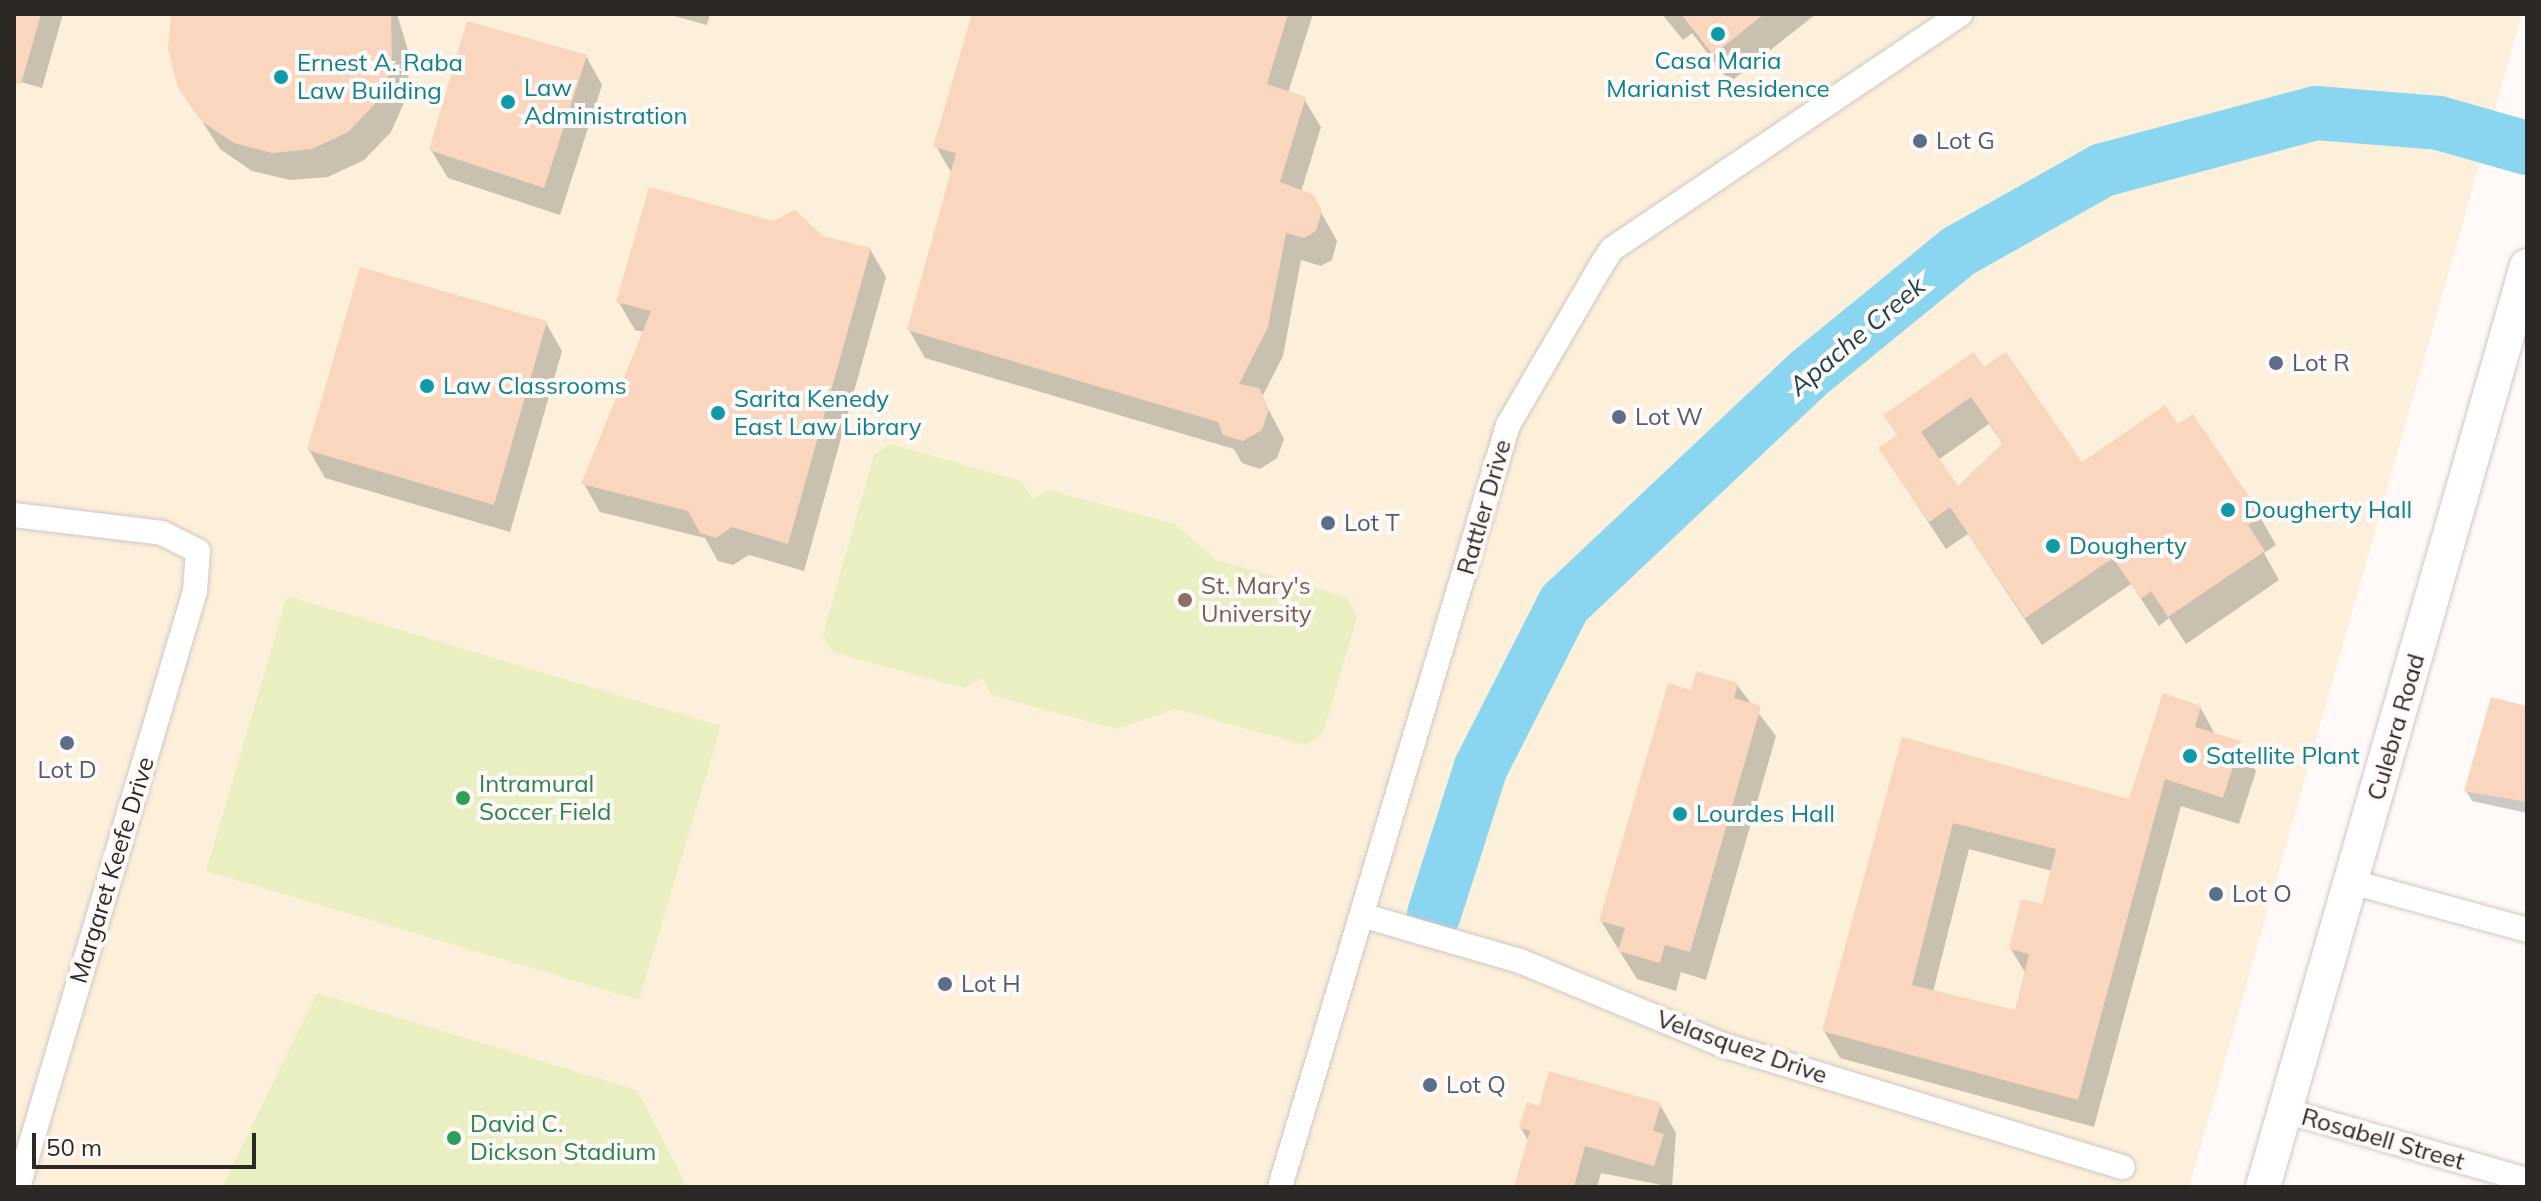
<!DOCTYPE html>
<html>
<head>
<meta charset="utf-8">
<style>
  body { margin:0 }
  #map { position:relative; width:2541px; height:1201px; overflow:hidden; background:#fffaf8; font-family:Mulish,sans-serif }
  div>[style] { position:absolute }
  .education>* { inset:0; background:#fcf0db }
  .green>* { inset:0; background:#eaefc1 }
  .shadow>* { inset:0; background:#0003 }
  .river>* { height:54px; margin:-27px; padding:0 27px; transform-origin:27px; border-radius:27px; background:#8ad6f1 }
  .building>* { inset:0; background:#fad6bf }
  .roads { filter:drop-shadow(0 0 2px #d2c7c1) drop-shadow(0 0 2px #d2c7c1) }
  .minor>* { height:24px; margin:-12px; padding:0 12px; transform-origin:12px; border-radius:12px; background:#fff }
  .secondary>* { height:34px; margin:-17px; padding:0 17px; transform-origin:17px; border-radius:17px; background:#fff }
  .dots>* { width:22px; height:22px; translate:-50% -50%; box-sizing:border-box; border:4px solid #fffaf8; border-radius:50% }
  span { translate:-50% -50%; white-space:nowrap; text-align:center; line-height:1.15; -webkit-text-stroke:8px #fffaf8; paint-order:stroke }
  .culture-label { font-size:24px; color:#0d838f }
  .left { translate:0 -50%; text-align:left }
  .service-label { font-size:24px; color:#4e5e75 }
  .street-label { font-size:24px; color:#2c2826 }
  .education-label { font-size:24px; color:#785e54 }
  .leisure-label { font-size:24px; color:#27864d }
  .water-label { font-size:26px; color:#1f424e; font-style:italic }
  .frame { position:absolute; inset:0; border:16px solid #2c2826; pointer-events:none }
  .scale { position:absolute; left:32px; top:1133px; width:224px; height:36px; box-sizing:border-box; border:4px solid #2c2826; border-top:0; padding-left:10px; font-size:24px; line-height:28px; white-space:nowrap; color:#2c2826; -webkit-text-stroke:6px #fffaf8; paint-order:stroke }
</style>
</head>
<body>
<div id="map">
  <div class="education">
    <i style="clip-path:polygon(14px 14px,2522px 14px,2189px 1187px,14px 1187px)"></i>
  </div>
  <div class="green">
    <i style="clip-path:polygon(890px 444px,1021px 481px,1033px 499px,1048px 490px,1175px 524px,1216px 560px,1347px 597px,1357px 618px,1323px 733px,1306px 745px,1175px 709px,1117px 729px,991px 695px,983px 678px,964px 688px,832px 652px,823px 634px,874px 455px)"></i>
    <i style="clip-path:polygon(287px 596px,721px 726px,639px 1000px,206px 871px)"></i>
    <i style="clip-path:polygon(317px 993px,637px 1090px,687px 1187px,222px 1187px)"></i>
  </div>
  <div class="shadow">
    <i style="clip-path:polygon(14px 14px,63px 14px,42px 88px,14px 80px)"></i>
    <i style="clip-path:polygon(173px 14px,397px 14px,410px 57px,407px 96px,391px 132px,364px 160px,328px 177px,290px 180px,252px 171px,220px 149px,180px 87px)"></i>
    <i style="clip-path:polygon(667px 14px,710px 14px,707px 25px)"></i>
    <i style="clip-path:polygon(974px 14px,1313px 14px,1288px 93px,1304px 99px,1321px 127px,1301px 192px,1312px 196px,1337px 241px,1332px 260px,1321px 266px,1301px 260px,1283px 356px,1262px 397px,1284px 439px,1277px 458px,1260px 469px,1242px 463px,1234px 449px,925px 358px,909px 330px,952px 174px,936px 146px)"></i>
    <i style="clip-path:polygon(1662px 14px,1816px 14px,1730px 82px,1692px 33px,1683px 40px)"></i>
    <i style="clip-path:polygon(586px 56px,602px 85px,560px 215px,448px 178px,431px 150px)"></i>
    <i style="clip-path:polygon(822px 238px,870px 249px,886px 277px,804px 571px,749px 555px,733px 565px,718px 561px,705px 538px,600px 512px,584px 484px,644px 332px,635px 330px,618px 301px)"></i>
    <i style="clip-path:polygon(546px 323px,562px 351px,510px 532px,325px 478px,309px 450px)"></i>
    <i style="clip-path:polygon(evenodd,1984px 370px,2081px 465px,2178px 427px,2260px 517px,2276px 545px,2264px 553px,2279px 580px,2186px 644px,2169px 618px,2159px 626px,2131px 584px,2042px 645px,1968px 534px,1946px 549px,1880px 449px,1984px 370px,1989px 424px,2004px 445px,1958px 489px,1938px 460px,1989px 424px)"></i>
    <i style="clip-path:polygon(1737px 685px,1776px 736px,1706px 980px,1681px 972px,1676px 991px,1637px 979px,1601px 921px,1692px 692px)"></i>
    <i style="clip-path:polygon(evenodd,2200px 707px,2216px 736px,2240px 743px,2256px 771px,2239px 824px,2181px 806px,2094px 1127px,1840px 1058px,1824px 1031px,1904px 740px,2131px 801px,2200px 707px,1969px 849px,2052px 871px,2044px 907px,2011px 949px,2026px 974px,2016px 1012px,1933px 992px,1969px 849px)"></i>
    <i style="clip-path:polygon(2527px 715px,2527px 813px,2472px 801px,2466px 791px)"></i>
    <i style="clip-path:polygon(1660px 1105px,1676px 1133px,1672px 1187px,1601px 1173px,1597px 1187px,1516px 1187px,1529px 1142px,1521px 1128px,1540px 1108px)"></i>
  </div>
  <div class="river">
    <i style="left:1434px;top:914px;width:154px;rotate:-72.3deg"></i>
    <i style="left:1481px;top:767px;width:183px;rotate:-63deg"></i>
    <i style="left:1564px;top:604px;width:335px;rotate:-43.3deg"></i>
    <i style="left:1808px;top:374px;width:195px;rotate:-39.2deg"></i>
    <i style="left:1959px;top:251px;width:165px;rotate:-29.4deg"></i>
    <i style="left:2103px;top:170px;width:220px;rotate:-15deg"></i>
    <i style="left:2316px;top:113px;width:123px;rotate:4.6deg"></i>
    <i style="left:2439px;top:123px;width:91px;rotate:15.9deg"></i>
  </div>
  <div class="building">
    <i style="clip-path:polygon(14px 14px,41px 14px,21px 84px,14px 84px)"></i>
    <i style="clip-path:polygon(171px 14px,391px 14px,392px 67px,375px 104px,348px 132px,312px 149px,272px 153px,234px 143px,201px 121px,178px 88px,168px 50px)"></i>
    <i style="clip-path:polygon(972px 14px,1288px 14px,1267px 84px,1306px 97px,1280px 182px,1314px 195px,1322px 211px,1316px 231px,1304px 238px,1286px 233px,1268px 327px,1239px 384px,1259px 388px,1269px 409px,1262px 430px,1243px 441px,1223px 435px,1218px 422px,907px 330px,956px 153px,933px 147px)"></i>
    <i style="clip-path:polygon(1681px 14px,1764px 14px,1713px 55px)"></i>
    <i style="clip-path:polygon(467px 21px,587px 55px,544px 188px,429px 150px)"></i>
    <i style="clip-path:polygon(649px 187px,773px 221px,795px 210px,823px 236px,871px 248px,788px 544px,732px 527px,716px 538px,700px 533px,688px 511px,581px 484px,651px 311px,616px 302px)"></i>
    <i style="clip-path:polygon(360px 267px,547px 321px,494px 505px,307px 450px)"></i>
    <i style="clip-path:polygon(evenodd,1974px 352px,1984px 367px,2006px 352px,2082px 462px,2165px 405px,2178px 424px,2193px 414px,2262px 516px,2248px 525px,2265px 551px,2168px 617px,2151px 591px,2141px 599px,2113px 558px,2025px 618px,1950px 507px,1929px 522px,1878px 448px,1897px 435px,1883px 415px,1974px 352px,1971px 397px,2003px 443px,1958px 486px,1921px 432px,1971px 397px)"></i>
    <i style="clip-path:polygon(1696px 671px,1738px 683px,1734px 698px,1761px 706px,1690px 952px,1665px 945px,1660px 963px,1618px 951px,1625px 928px,1599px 921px,1668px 683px,1691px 690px)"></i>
    <i style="clip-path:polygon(evenodd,2163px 693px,2201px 706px,2195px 727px,2241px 741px,2223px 798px,2165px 779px,2078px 1100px,1822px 1031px,1902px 737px,2129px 799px,2163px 693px,1953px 823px,2056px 849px,2042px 904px,2021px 899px,2009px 949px,2029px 954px,2015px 1010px,1912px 985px,1953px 823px)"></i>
    <i style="clip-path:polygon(2491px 697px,2527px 706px,2527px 802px,2464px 791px)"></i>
    <i style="clip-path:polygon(1549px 1071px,1661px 1103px,1653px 1131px,1664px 1134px,1654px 1166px,1585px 1146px,1574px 1187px,1514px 1187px,1530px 1131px,1519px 1128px,1527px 1102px,1539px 1106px)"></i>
  </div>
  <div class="roads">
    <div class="minor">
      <i style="left:14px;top:515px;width:149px;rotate:6.9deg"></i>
      <i style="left:162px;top:533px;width:40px;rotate:26.6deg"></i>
      <i style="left:198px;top:551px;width:40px;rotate:94.3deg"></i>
      <i style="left:195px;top:591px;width:622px;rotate:106.54deg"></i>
      <i style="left:2352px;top:882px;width:181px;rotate:15.3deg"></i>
      <i style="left:1365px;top:916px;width:161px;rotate:16.2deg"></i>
      <i style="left:1520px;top:961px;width:220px;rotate:22.5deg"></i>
      <i style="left:1723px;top:1045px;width:418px;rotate:17deg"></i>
      <i style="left:2286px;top:1111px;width:251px;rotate:16deg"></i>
      <i style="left:1280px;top:1187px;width:795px;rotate:-73.34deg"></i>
      <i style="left:1508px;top:425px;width:186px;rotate:-59.7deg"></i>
      <i style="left:1602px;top:264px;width:18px;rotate:-56deg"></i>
      <i style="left:1612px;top:249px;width:420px;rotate:-34deg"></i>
    </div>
    <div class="secondary">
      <i style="left:2263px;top:1187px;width:958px;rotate:-74.01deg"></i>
    </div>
  </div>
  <div class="dots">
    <i style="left:1718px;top:34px;background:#0f9aa8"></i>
    <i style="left:281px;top:77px;background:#0f9aa8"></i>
    <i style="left:508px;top:102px;background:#0f9aa8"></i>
    <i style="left:1920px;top:141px;background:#5c6f8a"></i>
    <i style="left:2276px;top:363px;background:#5c6f8a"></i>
    <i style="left:427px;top:386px;background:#0f9aa8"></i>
    <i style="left:718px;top:413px;background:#0f9aa8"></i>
    <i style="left:1619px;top:417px;background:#5c6f8a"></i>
    <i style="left:2228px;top:510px;background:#0f9aa8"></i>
    <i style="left:1328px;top:523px;background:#5c6f8a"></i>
    <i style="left:2053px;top:546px;background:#0f9aa8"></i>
    <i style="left:1185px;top:600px;background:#8d6e63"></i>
    <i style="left:67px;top:743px;background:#5c6f8a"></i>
    <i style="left:2190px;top:756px;background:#0f9aa8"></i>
    <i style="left:463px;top:798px;background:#2e9e5b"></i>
    <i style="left:1680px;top:814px;background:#0f9aa8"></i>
    <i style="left:2216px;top:894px;background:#5c6f8a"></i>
    <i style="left:945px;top:984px;background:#5c6f8a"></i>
    <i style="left:1430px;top:1085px;background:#5c6f8a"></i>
    <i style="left:454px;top:1138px;background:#2e9e5b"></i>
  </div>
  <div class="culture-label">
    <span style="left:1718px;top:75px">Casa Maria<br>Marianist Residence</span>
    <span class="left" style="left:297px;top:77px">Ernest A. Raba<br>Law Building</span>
    <span class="left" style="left:524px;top:102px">Law<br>Administration</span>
    <span class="left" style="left:443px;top:386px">Law Classrooms</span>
    <span class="left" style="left:734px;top:413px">Sarita Kenedy<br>East Law Library</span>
    <span class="left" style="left:2244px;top:510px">Dougherty Hall</span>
    <span class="left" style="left:2069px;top:546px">Dougherty</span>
    <span class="left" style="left:2206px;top:756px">Satellite Plant</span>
    <span class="left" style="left:1696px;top:814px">Lourdes Hall</span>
  </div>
  <div class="service-label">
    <span class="left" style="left:1936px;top:141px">Lot G</span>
    <span class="left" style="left:2292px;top:363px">Lot R</span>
    <span class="left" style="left:1635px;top:417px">Lot W</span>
    <span class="left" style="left:1344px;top:523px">Lot T</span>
    <span style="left:67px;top:770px">Lot D</span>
    <span class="left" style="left:2232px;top:894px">Lot O</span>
    <span class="left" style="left:961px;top:984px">Lot H</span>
    <span class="left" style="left:1446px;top:1085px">Lot Q</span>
  </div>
  <div class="street-label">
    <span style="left:1484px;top:507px;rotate:-74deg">Rattler Drive</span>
    <span style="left:2396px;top:727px;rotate:-74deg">Culebra Road</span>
    <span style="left:112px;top:870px;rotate:-73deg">Margaret Keefe Drive</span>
    <span style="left:1742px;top:1047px;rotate:19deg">Velasquez Drive</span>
    <span style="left:2383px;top:1139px;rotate:16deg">Rosabell Street</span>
  </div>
  <div class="education-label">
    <span class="left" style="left:1201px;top:600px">St. Mary's<br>University</span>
  </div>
  <div class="leisure-label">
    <span class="left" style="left:479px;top:798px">Intramural<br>Soccer Field</span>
    <span class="left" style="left:470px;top:1138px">David C.<br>Dickson Stadium</span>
  </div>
  <div class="water-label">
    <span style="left:1857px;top:336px;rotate:-40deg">Apache Creek</span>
  </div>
  <div class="frame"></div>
  <div class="scale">50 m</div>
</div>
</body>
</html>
